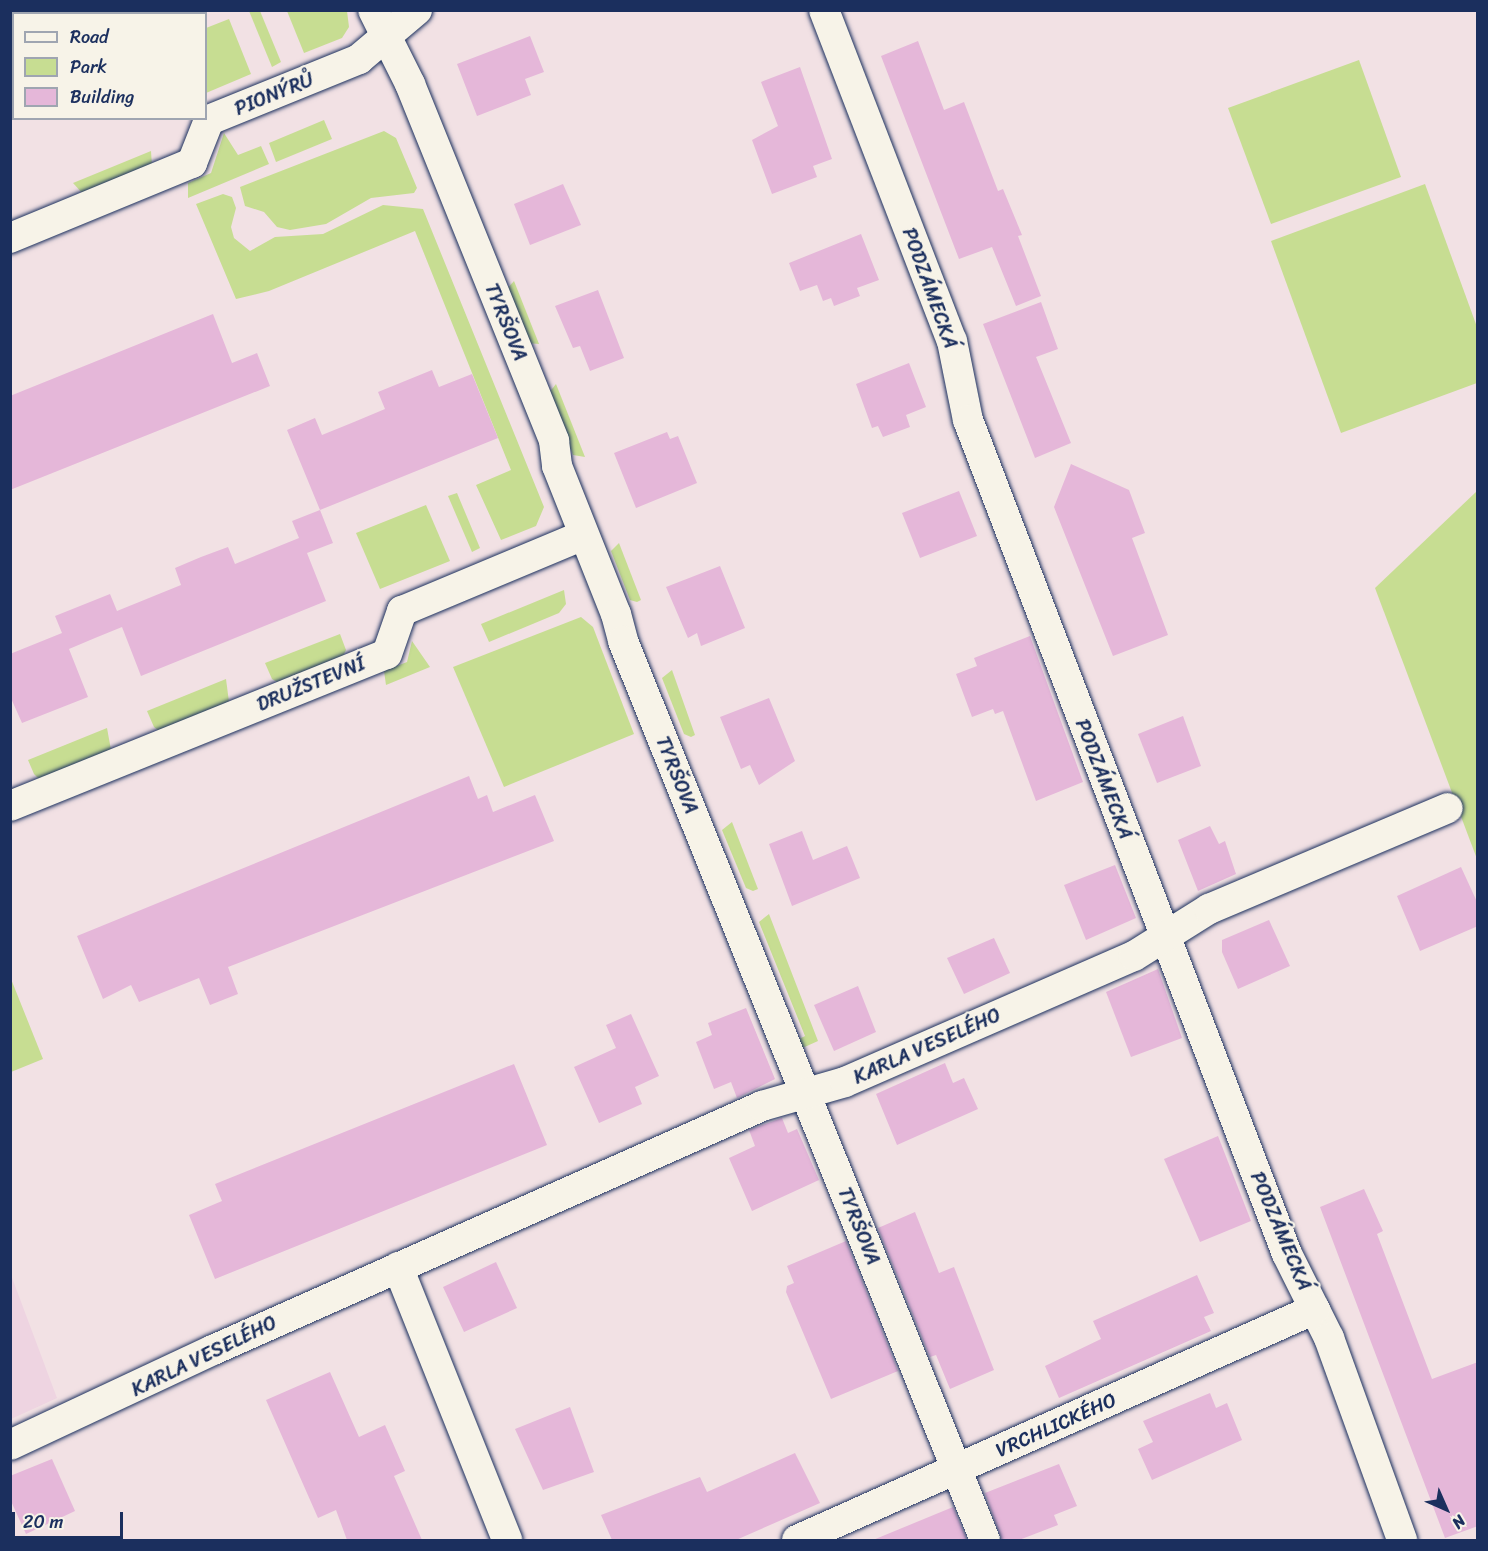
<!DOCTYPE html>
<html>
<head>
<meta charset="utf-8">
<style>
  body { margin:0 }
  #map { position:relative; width:1488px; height:1551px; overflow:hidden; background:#f2e1e4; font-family:Sriracha,sans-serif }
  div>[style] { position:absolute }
  .built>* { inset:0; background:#eed4e1 }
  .green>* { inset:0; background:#c7dd92 }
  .building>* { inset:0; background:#e5b7d9 }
  .roads { filter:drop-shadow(0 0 2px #1b2f5e) drop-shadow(0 0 2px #1b2f5e) }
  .minor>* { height:30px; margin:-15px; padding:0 15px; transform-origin:15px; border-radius:15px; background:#f7f3e8 }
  span { translate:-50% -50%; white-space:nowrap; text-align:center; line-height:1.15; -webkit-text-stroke:4.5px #f7f3e8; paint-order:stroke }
  .street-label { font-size:20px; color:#1b2f5e }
  .frame { position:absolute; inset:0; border:12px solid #1b2f5e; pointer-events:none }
  .legend { position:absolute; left:12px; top:12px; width:195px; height:108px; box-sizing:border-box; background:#f7f3e8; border:2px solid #9fa5b1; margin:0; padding:8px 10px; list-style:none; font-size:18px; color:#1b2f5e }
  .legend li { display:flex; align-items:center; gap:12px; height:30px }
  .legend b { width:30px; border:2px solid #9fa5b1 }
  .north { position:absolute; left:1416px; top:1479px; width:60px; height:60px; -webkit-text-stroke:4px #f7f3e8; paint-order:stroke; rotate:135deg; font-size:16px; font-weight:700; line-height:24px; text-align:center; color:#1b2f5e }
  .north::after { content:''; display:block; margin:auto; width:21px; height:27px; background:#1b2f5e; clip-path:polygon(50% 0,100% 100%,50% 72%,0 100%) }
  .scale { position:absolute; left:12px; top:1512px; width:111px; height:27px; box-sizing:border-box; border:3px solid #1b2f5e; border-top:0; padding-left:8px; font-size:18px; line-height:21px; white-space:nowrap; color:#1b2f5e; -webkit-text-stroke:4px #f7f3e8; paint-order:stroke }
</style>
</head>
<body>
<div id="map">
  <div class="built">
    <i style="clip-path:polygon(11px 1275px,57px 1398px,11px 1419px,10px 1419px)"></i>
  </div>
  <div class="green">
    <i style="clip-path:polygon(249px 11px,260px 11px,281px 62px,272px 67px)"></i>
    <i style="clip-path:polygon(287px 11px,347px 11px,349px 27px,342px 38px,304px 53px)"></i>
    <i style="clip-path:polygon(229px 19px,251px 74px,206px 93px,206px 28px)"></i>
    <i style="clip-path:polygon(1359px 60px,1401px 177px,1271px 224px,1228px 108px)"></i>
    <i style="clip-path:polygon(324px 120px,332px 139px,276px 162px,269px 143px)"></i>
    <i style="clip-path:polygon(384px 131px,396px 138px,417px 188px,414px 193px,371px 198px,326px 224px,290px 230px,277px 227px,264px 212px,245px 206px,240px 187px)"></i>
    <i style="clip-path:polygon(224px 133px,238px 155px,261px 146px,269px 164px,188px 198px,188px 183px,211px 173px)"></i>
    <i style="clip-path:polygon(151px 151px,152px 166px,83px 194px,73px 183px)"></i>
    <i style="clip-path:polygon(1425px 184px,1477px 327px,1477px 383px,1341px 433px,1271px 241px)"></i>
    <i style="clip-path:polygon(223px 194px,232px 197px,236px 208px,231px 227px,234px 238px,250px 251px,275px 237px,323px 234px,383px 205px,423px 209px,544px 507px,536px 526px,501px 540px,476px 485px,511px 470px,415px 231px,269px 291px,236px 299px,196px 204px)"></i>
    <i style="clip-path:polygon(514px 281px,539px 344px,527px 343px,506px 290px)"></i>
    <i style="clip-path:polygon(556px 384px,585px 457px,573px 455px,548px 394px)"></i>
    <i style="clip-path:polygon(1477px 491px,1477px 859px,1375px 588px)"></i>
    <i style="clip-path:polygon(457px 493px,480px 548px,472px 552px,448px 496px)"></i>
    <i style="clip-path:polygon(426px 505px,450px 561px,380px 589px,356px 533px)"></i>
    <i style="clip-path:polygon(619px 543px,641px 600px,637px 602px,630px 600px,611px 551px)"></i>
    <i style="clip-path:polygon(564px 590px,566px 604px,559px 613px,489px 642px,481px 624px)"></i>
    <i style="clip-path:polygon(581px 617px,593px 627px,634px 734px,504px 787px,453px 667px)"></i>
    <i style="clip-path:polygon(340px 634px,346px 650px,343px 656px,277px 682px,272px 679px,265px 663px)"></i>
    <i style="clip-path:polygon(412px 641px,430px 667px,386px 685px,384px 671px,407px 662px)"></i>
    <i style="clip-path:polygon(672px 670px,695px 735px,691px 737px,684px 734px,662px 678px)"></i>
    <i style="clip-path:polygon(226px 679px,229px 702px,159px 731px,154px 727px,147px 711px)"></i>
    <i style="clip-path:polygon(107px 728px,111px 750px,39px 779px,34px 774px,28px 760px)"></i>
    <i style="clip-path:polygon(732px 822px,758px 889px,753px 891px,746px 888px,722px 830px)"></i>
    <i style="clip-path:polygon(769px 914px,818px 1041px,798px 1050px,795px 1041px,805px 1036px,759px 922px)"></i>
    <i style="clip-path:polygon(11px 979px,43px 1059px,11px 1072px,10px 1072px)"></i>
  </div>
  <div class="building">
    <i style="clip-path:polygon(530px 36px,544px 72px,525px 79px,531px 95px,477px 116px,457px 64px)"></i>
    <i style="clip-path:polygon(918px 41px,944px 110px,964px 102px,998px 191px,1003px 189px,1022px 235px,1018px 236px,1041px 296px,1016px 306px,992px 247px,959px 259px,881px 56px)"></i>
    <i style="clip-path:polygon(800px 67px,832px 159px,813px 166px,817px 177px,772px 194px,752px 140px,778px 126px,761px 82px)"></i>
    <i style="clip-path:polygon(563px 184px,581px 225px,530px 245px,514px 204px)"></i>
    <i style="clip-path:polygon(861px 234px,879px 280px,857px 288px,860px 296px,834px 306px,831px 298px,823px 301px,817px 285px,800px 291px,789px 263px)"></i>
    <i style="clip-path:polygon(598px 290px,624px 358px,590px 371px,580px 346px,573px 348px,555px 306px)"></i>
    <i style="clip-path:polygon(1041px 302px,1058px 349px,1036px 357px,1071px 443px,1035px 458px,983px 324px)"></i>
    <i style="clip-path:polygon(213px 314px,232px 363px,257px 353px,270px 386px,10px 490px,10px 396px)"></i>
    <i style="clip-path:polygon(909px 363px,926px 407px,906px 415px,910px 427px,883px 437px,878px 426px,872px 428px,856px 384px)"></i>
    <i style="clip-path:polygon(432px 370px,439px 387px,472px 374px,498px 438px,320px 510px,333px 543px,307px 553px,326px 601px,141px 676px,122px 627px,95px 638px,69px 649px,88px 697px,22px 723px,10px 696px,10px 654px,62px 633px,55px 616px,110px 594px,117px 611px,181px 585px,175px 568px,201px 557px,228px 547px,235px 564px,299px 538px,292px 521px,320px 510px,287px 430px,315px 418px,322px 435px,354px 422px,385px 409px,378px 392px)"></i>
    <i style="clip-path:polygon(667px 432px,670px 439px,678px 436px,697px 483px,636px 508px,614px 453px)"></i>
    <i style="clip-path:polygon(1071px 464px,1129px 490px,1145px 533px,1132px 538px,1168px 635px,1113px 656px,1054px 507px)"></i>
    <i style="clip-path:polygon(959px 491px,977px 536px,920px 558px,902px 513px)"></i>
    <i style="clip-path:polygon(720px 566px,745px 628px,701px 646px,697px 633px,688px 638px,666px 587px)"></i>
    <i style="clip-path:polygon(1030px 636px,1083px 782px,1036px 801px,1003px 711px,995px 714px,993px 709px,972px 717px,956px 674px,977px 666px,974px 658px)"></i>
    <i style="clip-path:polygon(769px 698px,795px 761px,759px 785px,750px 765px,741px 769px,720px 717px)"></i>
    <i style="clip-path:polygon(1183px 716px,1201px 766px,1157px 783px,1138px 734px)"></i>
    <i style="clip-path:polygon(469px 776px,478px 799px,487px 795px,493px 812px,535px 795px,554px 841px,228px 967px,238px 994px,210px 1005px,199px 978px,139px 1002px,131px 985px,103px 999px,77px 936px)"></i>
    <i style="clip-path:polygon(1210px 826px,1219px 844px,1225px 841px,1236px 874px,1198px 891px,1178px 840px)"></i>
    <i style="clip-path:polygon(802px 831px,813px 860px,847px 846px,860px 878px,792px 906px,769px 844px)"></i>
    <i style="clip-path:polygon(1115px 865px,1136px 918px,1086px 940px,1064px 885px)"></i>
    <i style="clip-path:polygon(1461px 867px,1478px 904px,1478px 926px,1420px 951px,1397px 896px)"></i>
    <i style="clip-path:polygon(1269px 920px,1290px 966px,1238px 989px,1222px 952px,1222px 940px)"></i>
    <i style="clip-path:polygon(994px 938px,1010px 973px,964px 994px,947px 958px)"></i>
    <i style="clip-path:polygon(1158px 969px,1182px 1038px,1131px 1057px,1106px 992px)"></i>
    <i style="clip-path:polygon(858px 986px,876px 1032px,834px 1051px,814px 1005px)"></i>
    <i style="clip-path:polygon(746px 1008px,775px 1079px,737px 1098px,731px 1082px,714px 1089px,696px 1042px,712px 1035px,708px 1023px)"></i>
    <i style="clip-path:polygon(631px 1014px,659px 1076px,635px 1087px,642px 1104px,599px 1123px,574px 1067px,616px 1048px,606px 1025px)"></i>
    <i style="clip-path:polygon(945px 1063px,953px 1083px,964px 1078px,978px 1109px,897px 1145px,876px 1094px)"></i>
    <i style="clip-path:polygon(514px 1064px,547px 1145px,215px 1279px,189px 1215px,222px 1201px,215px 1184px)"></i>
    <i style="clip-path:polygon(782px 1118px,788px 1133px,797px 1129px,819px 1180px,752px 1211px,729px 1158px,755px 1146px,749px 1130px)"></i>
    <i style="clip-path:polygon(1218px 1136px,1251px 1221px,1200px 1242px,1164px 1159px)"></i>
    <i style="clip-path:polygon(1364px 1189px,1383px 1231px,1377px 1234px,1432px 1379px,1478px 1362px,1478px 1526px,1445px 1538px,1320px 1207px)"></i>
    <i style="clip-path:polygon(915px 1212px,939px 1273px,954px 1267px,994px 1370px,950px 1389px,936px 1355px,930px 1357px,878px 1228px)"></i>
    <i style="clip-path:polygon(846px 1241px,898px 1371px,831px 1399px,786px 1292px,787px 1286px,794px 1283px,787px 1266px)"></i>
    <i style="clip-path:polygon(496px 1262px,517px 1308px,464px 1332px,443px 1287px)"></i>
    <i style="clip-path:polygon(1197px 1275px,1214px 1313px,1204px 1317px,1211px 1331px,1059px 1398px,1045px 1366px,1101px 1339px,1093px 1321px)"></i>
    <i style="clip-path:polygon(330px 1372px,359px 1437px,385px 1425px,405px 1471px,394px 1476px,422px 1540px,347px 1540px,336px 1510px,318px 1518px,266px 1400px)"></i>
    <i style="clip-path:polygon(1210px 1393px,1216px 1408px,1227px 1403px,1242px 1440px,1152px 1480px,1138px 1449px,1153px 1442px,1143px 1421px)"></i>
    <i style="clip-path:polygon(570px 1407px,594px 1472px,543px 1490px,515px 1429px)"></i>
    <i style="clip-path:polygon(795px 1453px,820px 1503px,736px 1540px,612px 1540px,601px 1515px,700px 1477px,707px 1492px)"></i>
    <i style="clip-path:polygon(52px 1459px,75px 1511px,26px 1534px,10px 1499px,10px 1476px)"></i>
    <i style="clip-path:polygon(1059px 1464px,1077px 1506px,1054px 1515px,1058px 1525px,1019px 1540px,1002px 1540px,985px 1493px)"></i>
    <i style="clip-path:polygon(953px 1507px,967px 1540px,873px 1540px)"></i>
  </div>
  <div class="roads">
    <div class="minor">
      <i style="left:373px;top:10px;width:83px;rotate:63.4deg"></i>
      <i style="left:410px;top:84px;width:385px;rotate:68deg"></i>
      <i style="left:554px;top:441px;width:25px;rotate:83deg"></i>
      <i style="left:557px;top:466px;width:159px;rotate:68.3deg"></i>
      <i style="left:616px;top:614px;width:28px;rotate:75deg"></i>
      <i style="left:623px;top:641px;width:969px;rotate:68.07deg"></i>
      <i style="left:824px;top:10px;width:355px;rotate:68.9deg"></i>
      <i style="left:952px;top:341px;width:81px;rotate:78.6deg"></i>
      <i style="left:968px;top:420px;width:893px;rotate:69.07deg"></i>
      <i style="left:1287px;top:1254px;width:94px;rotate:63.4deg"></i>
      <i style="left:1329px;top:1338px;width:215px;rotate:70.1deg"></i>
      <i style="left:10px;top:238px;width:197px;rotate:-22.4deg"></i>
      <i style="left:192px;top:163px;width:46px;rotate:-68.4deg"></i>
      <i style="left:209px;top:120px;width:162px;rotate:-22.1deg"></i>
      <i style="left:359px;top:59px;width:76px;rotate:-40.2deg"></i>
      <i style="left:10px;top:806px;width:406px;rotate:-22deg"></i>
      <i style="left:387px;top:654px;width:46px;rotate:-70.8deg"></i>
      <i style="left:402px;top:611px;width:197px;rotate:-22.7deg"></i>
      <i style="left:398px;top:1267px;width:294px;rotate:68.2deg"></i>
      <i style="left:10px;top:1445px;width:224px;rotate:-25.1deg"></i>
      <i style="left:213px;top:1350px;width:601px;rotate:-23.96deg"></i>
      <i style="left:762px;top:1106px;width:86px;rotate:-16.1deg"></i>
      <i style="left:845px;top:1082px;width:315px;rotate:-23.6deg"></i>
      <i style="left:1134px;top:956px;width:89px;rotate:-32.1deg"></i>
      <i style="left:1209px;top:909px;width:259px;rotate:-22.9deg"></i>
      <i style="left:797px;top:1540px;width:567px;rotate:-24.03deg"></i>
    </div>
  </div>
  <div class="street-label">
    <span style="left:274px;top:94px;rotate:-22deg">PIONÝRŮ</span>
    <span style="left:930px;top:288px;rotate:70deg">PODZÁMECKÁ</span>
    <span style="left:506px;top:322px;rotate:68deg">TYRŠOVA</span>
    <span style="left:311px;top:684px;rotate:-22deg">DRUŽSTEVNÍ</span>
    <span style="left:677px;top:775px;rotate:68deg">TYRŠOVA</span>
    <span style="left:1104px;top:779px;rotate:69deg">PODZÁMECKÁ</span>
    <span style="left:927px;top:1046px;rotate:-24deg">KARLA VESELÉHO</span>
    <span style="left:859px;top:1226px;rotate:68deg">TYRŠOVA</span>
    <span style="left:1281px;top:1231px;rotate:67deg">PODZÁMECKÁ</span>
    <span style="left:204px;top:1356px;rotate:-26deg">KARLA VESELÉHO</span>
    <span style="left:1056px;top:1425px;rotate:-24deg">VRCHLICKÉHO</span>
  </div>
  <div class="frame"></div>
  <ul class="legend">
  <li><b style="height:8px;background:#f7f3e8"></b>Road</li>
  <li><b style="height:16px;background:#c7dd92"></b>Park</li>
  <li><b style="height:16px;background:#e5b7d9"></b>Building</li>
  </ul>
  <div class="north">N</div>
  <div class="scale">20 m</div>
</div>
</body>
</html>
